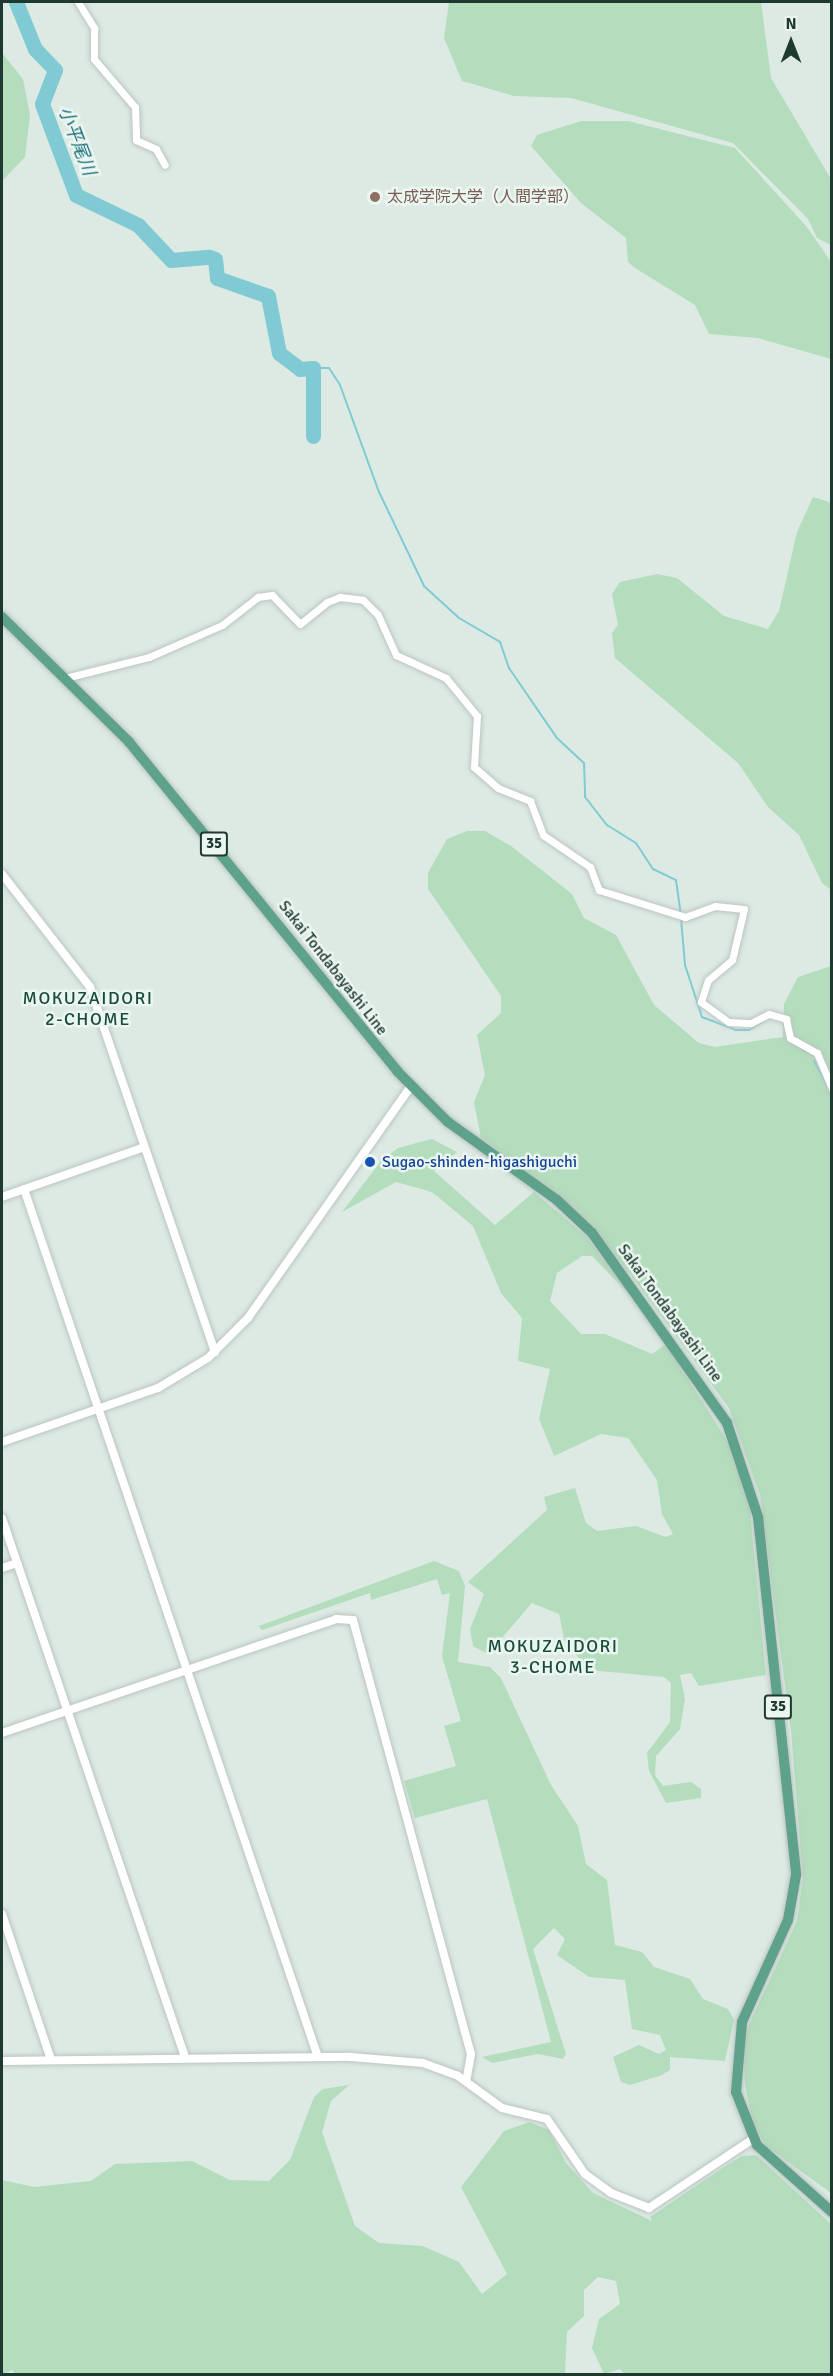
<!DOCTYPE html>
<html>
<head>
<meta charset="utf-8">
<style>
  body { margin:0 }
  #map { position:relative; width:833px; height:2376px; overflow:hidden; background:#dceae3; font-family:Signika,"Noto Sans JP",sans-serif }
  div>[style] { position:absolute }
  .green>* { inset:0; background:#b3ddbc }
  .stream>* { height:2px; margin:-1px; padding:0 1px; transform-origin:1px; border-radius:1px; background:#80cbd3 }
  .river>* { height:15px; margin:-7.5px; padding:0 7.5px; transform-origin:7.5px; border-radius:7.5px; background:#80cbd3 }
  .roads { filter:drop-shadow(0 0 2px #bcc4c1) drop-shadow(0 0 2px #bcc4c1) }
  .minor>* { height:7px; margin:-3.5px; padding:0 3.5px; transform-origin:3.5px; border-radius:3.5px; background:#fff }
  .tertiary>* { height:8px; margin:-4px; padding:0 4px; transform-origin:4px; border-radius:4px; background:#fff }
  .primary>* { height:10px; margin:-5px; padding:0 5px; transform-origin:5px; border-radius:5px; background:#5ea28c }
  .dots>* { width:16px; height:16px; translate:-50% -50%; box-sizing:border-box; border:3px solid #ecf6f1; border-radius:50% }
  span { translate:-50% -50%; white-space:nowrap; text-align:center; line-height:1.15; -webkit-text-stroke:5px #ecf6f1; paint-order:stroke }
  .shield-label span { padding:2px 4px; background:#ecf6f1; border:2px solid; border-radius:4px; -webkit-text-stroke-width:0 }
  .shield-label { font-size:15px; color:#1e3930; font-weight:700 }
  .education-label { font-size:16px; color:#785e54 }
  .left { translate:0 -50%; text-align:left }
  .street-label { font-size:16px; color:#1e3930 }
  .transit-label { font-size:16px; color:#164399 }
  .water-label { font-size:18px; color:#156d78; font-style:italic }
  .neighbourhood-label { font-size:18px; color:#194c3c; letter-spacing:1.5px }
  .frame { position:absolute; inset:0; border:3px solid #1e3930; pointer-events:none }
  .north { position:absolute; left:761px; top:12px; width:60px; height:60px; -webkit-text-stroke:4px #ecf6f1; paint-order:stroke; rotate:0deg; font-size:16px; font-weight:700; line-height:24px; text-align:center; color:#1e3930 }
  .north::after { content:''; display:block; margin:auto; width:21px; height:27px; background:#1e3930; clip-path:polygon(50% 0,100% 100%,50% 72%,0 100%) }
</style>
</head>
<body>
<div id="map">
  <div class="green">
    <i style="clip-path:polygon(449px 2px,761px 2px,771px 78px,831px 179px,831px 245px,817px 238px,808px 219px,733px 143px,571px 98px,514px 96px,462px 81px,444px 38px)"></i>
    <i style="clip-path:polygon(2px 53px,23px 79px,30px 115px,25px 157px,2px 181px)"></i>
    <i style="clip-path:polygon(581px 121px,628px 121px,735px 148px,807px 227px,831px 262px,831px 359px,758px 338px,709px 334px,695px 305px,635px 268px,628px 262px,626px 238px,581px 203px,531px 146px,537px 135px)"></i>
    <i style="clip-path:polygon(813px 497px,832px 503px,831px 890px,822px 883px,799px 835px,768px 807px,738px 763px,615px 658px,612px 633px,618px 625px,612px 594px,620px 582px,657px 574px,677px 578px,724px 616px,768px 629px,779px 611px,797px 532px)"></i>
    <i style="clip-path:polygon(467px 831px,485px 831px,511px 846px,572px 894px,584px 918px,616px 935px,654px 1005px,699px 1043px,715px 1047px,783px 1037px,784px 1004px,798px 977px,831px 966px,831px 2193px,766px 2146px,753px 2123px,745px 2086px,743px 2038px,797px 1921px,803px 1878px,791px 1731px,760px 1495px,729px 1408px,631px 1275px,577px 1211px,481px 1138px,474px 1102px,485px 1075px,477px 1035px,501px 1013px,501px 996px,428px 889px,428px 873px,447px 839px)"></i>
    <i style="clip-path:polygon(432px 1139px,457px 1152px,434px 1171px,495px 1225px,534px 1192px,587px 1237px,633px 1298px,592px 1256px,582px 1256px,557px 1273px,550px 1301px,581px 1334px,605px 1334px,652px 1354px,666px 1344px,731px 1447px,749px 1501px,766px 1675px,699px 1686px,691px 1673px,680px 1675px,685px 1699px,680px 1729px,656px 1756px,655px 1775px,663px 1786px,691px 1782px,701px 1789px,701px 1798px,666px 1803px,649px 1771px,647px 1753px,670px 1722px,671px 1683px,664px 1677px,589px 1670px,565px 1642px,559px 1614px,532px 1603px,488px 1654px,473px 1646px,470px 1629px,484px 1594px,468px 1582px,547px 1510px,544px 1497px,575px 1488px,586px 1523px,597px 1531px,636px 1526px,666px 1537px,673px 1534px,662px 1514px,657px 1480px,628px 1438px,601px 1434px,554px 1456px,539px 1419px,550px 1369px,518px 1361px,522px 1318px,501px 1293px,473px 1226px,432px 1192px,396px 1182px,342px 1212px,381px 1161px,398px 1148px)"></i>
    <i style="clip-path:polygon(434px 1561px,459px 1571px,465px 1586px,458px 1662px,490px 1667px,501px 1678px,551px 1785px,578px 1826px,586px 1864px,607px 1880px,615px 1945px,642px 1952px,654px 1967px,690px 1979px,703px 1999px,728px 2009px,734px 2020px,725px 2061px,670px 2057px,670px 2070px,662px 2075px,630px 2085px,621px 2082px,613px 2057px,639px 2045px,659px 2054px,666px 2050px,660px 2035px,632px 2029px,625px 1980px,589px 1977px,557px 1955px,565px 1939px,554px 1928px,533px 1949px,566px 2054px,563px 2059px,538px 2054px,492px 2063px,482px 2057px,551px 2042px,487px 1799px,415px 1818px,404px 1781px,456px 1766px,444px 1726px,461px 1721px,442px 1656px,450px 1593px,442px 1595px,437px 1579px,371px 1600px,370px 1593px,262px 1630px,259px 1626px)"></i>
    <i style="clip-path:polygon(349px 2085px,331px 2101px,322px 2132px,355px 2226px,379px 2243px,423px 2246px,459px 2262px,482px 2294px,507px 2274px,461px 2187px,504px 2131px,530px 2122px,549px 2130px,566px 2163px,593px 2193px,652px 2221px,650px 2217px,721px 2169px,742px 2156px,756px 2155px,831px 2224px,831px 2374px,625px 2374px,620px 2369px,604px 2374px,592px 2348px,599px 2319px,620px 2304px,616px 2281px,598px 2277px,584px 2290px,584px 2316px,567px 2332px,565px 2374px,15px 2374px,13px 2370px,2px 2374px,2px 2180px,34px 2187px,91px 2181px,115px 2164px,192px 2161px,230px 2180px,269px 2181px,290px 2160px,314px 2097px,323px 2089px)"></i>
  </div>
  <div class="stream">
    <i style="left:313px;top:368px;width:16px"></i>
    <i style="left:329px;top:368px;width:20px;rotate:57deg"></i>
    <i style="left:340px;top:385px;width:114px;rotate:70deg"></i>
    <i style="left:379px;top:492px;width:104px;rotate:64.4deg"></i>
    <i style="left:424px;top:586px;width:47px;rotate:42.4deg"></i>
    <i style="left:459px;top:618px;width:48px;rotate:30.3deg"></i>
    <i style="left:500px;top:642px;width:28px;rotate:71deg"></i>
    <i style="left:509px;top:668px;width:85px;rotate:55.6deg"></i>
    <i style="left:557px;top:738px;width:37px;rotate:43deg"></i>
    <i style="left:584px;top:763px;width:34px;rotate:88deg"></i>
    <i style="left:585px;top:797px;width:36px;rotate:52deg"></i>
    <i style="left:607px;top:825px;width:34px;rotate:32deg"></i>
    <i style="left:636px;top:843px;width:31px;rotate:57deg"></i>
    <i style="left:653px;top:869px;width:25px;rotate:26deg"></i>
    <i style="left:676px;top:880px;width:34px;rotate:82deg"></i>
    <i style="left:681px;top:919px;width:46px;rotate:85deg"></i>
    <i style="left:685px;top:965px;width:55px;rotate:71.9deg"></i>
    <i style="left:702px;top:1017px;width:36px;rotate:21deg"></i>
    <i style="left:736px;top:1030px;width:13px"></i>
    <i style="left:749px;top:1030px;width:25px;rotate:-32deg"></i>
    <i style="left:789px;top:1040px;width:21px;rotate:35deg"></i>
    <i style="left:814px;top:1061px;width:38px;rotate:61deg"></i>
  </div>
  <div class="river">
    <i style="left:16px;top:2px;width:51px;rotate:68deg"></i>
    <i style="left:35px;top:49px;width:29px;rotate:46deg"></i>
    <i style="left:55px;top:70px;width:36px;rotate:111deg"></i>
    <i style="left:42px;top:104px;width:97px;rotate:69.5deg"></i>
    <i style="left:76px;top:195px;width:69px;rotate:25.8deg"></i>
    <i style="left:138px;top:225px;width:48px;rotate:46.7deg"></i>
    <i style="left:171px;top:260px;width:38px;rotate:-5deg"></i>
    <i style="left:209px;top:257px;width:6px;rotate:18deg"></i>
    <i style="left:215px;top:259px;width:19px;rotate:84deg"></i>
    <i style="left:217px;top:278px;width:54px;rotate:19.4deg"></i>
    <i style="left:268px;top:296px;width:58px;rotate:79.1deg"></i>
    <i style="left:279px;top:353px;width:26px;rotate:37deg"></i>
    <i style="left:300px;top:369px;width:13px;rotate:-4deg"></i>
    <i style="left:313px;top:368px;width:68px;rotate:90deg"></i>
  </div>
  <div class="roads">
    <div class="minor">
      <i style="left:78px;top:2px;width:31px;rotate:58deg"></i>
      <i style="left:94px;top:28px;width:31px;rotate:90deg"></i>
      <i style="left:94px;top:59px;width:63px;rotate:49.5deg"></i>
      <i style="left:135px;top:107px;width:33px;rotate:88deg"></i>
      <i style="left:136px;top:140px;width:22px;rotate:24deg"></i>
      <i style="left:156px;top:149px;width:18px;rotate:61deg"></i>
      <i style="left:65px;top:678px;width:87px;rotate:-14deg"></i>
      <i style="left:149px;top:657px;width:80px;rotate:-23.7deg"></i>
      <i style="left:222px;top:625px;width:46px;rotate:-37.9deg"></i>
      <i style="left:258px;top:597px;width:14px;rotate:-8deg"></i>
      <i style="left:272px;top:595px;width:40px;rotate:46deg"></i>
      <i style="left:300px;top:624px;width:35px;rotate:-39deg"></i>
      <i style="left:327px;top:602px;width:14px;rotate:-21deg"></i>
      <i style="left:340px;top:597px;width:23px;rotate:7deg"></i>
      <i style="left:363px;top:600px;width:21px;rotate:45deg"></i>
      <i style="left:378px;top:615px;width:44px;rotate:65.8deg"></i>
      <i style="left:396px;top:655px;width:55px;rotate:24.7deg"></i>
      <i style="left:446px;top:678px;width:49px;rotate:50.8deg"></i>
      <i style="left:477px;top:716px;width:51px;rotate:93.4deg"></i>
      <i style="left:474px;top:767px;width:32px;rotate:41deg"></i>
      <i style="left:498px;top:788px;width:35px;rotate:22deg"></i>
      <i style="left:530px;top:801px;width:36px;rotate:69deg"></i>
      <i style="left:543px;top:835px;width:57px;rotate:34.2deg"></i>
      <i style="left:590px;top:867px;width:25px;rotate:69deg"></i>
      <i style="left:599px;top:890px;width:90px;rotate:17.4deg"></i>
      <i style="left:685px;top:917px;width:32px;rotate:-20deg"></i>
      <i style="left:715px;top:906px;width:29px;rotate:6deg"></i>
      <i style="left:744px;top:909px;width:52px;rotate:103.2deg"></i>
      <i style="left:732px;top:960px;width:31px;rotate:140deg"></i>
      <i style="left:708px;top:980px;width:23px;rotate:108deg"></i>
      <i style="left:701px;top:1002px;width:34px;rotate:36deg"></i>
      <i style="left:729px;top:1022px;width:22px;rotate:3deg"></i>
      <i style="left:751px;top:1023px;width:20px;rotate:-27deg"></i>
      <i style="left:769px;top:1014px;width:18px;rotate:16deg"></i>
      <i style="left:786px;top:1019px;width:19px;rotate:78deg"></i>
      <i style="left:790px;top:1038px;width:31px;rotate:29deg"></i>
      <i style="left:817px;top:1053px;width:39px;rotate:67deg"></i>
    </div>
    <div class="tertiary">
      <i style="left:2px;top:874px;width:143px;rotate:52.1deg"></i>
      <i style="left:90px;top:987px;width:386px;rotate:71.1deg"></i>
      <i style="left:24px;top:1189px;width:916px;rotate:71.29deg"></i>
      <i style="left:2px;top:1197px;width:151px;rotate:-19.3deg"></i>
      <i style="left:2px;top:1442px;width:165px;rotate:-19.1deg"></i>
      <i style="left:158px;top:1388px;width:58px;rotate:-31deg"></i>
      <i style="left:208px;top:1358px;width:57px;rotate:-45deg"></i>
      <i style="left:248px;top:1318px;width:284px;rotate:-54.9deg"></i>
      <i style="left:2px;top:1518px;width:569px;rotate:71.25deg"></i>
      <i style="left:2px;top:1568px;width:16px;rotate:-18deg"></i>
      <i style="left:2px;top:1733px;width:353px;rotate:-18.8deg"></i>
      <i style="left:336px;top:1619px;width:17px;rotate:3deg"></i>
      <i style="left:353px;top:1620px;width:450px;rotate:74.8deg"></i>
      <i style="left:471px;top:2054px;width:27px;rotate:100deg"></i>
      <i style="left:2px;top:1914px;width:154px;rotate:71.4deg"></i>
      <i style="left:2px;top:2061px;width:349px;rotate:-0.7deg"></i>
      <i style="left:351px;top:2057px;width:72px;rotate:4.8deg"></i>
      <i style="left:423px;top:2063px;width:37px;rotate:20deg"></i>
      <i style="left:458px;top:2076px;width:54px;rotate:36deg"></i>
      <i style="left:502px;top:2108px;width:46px;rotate:13.7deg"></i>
      <i style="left:547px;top:2119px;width:67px;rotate:55.4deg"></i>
      <i style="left:585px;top:2174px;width:32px;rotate:36deg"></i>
      <i style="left:611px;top:2193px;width:41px;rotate:21.5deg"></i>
      <i style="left:649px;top:2208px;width:125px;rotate:-33.6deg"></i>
    </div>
    <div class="primary">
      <i style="left:2px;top:617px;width:178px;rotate:44.5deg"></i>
      <i style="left:129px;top:742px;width:424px;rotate:50.8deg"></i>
      <i style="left:397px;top:1071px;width:72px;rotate:45deg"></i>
      <i style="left:448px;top:1122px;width:134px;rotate:35.6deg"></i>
      <i style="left:557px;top:1200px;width:48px;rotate:43.3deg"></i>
      <i style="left:592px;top:1233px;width:233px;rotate:54.6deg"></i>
      <i style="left:727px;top:1423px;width:99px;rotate:71.7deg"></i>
      <i style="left:758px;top:1517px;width:360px;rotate:83.9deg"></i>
      <i style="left:796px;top:1875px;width:46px;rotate:100.1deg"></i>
      <i style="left:788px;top:1920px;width:112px;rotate:114.3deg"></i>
      <i style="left:742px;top:2022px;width:70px;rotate:94.9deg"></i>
      <i style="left:736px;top:2092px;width:57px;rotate:68.4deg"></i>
      <i style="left:757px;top:2145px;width:101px;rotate:41.8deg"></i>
    </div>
  </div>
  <div class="dots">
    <i style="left:375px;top:197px;background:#8d6e63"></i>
    <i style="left:370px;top:1162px;background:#1a4fb4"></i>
  </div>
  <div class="shield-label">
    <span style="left:214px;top:844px">35</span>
    <span style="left:778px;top:1707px">35</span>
  </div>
  <div class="education-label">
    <span class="left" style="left:387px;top:197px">太成学院大学（人間学部）</span>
  </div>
  <div class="street-label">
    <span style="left:333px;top:968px;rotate:52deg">Sakai Tondabayashi Line</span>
    <span style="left:670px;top:1313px;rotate:54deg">Sakai Tondabayashi Line</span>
  </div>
  <div class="transit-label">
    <span class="left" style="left:382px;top:1162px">Sugao-shinden-higashiguchi</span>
  </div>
  <div class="water-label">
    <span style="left:77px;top:141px;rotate:69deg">小平尾川</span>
  </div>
  <div class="neighbourhood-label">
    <span style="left:88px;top:1009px">MOKUZAIDORI<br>2-CHOME</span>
    <span style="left:553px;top:1657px">MOKUZAIDORI<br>3-CHOME</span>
  </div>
  <div class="frame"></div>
  <div class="north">N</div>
</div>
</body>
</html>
